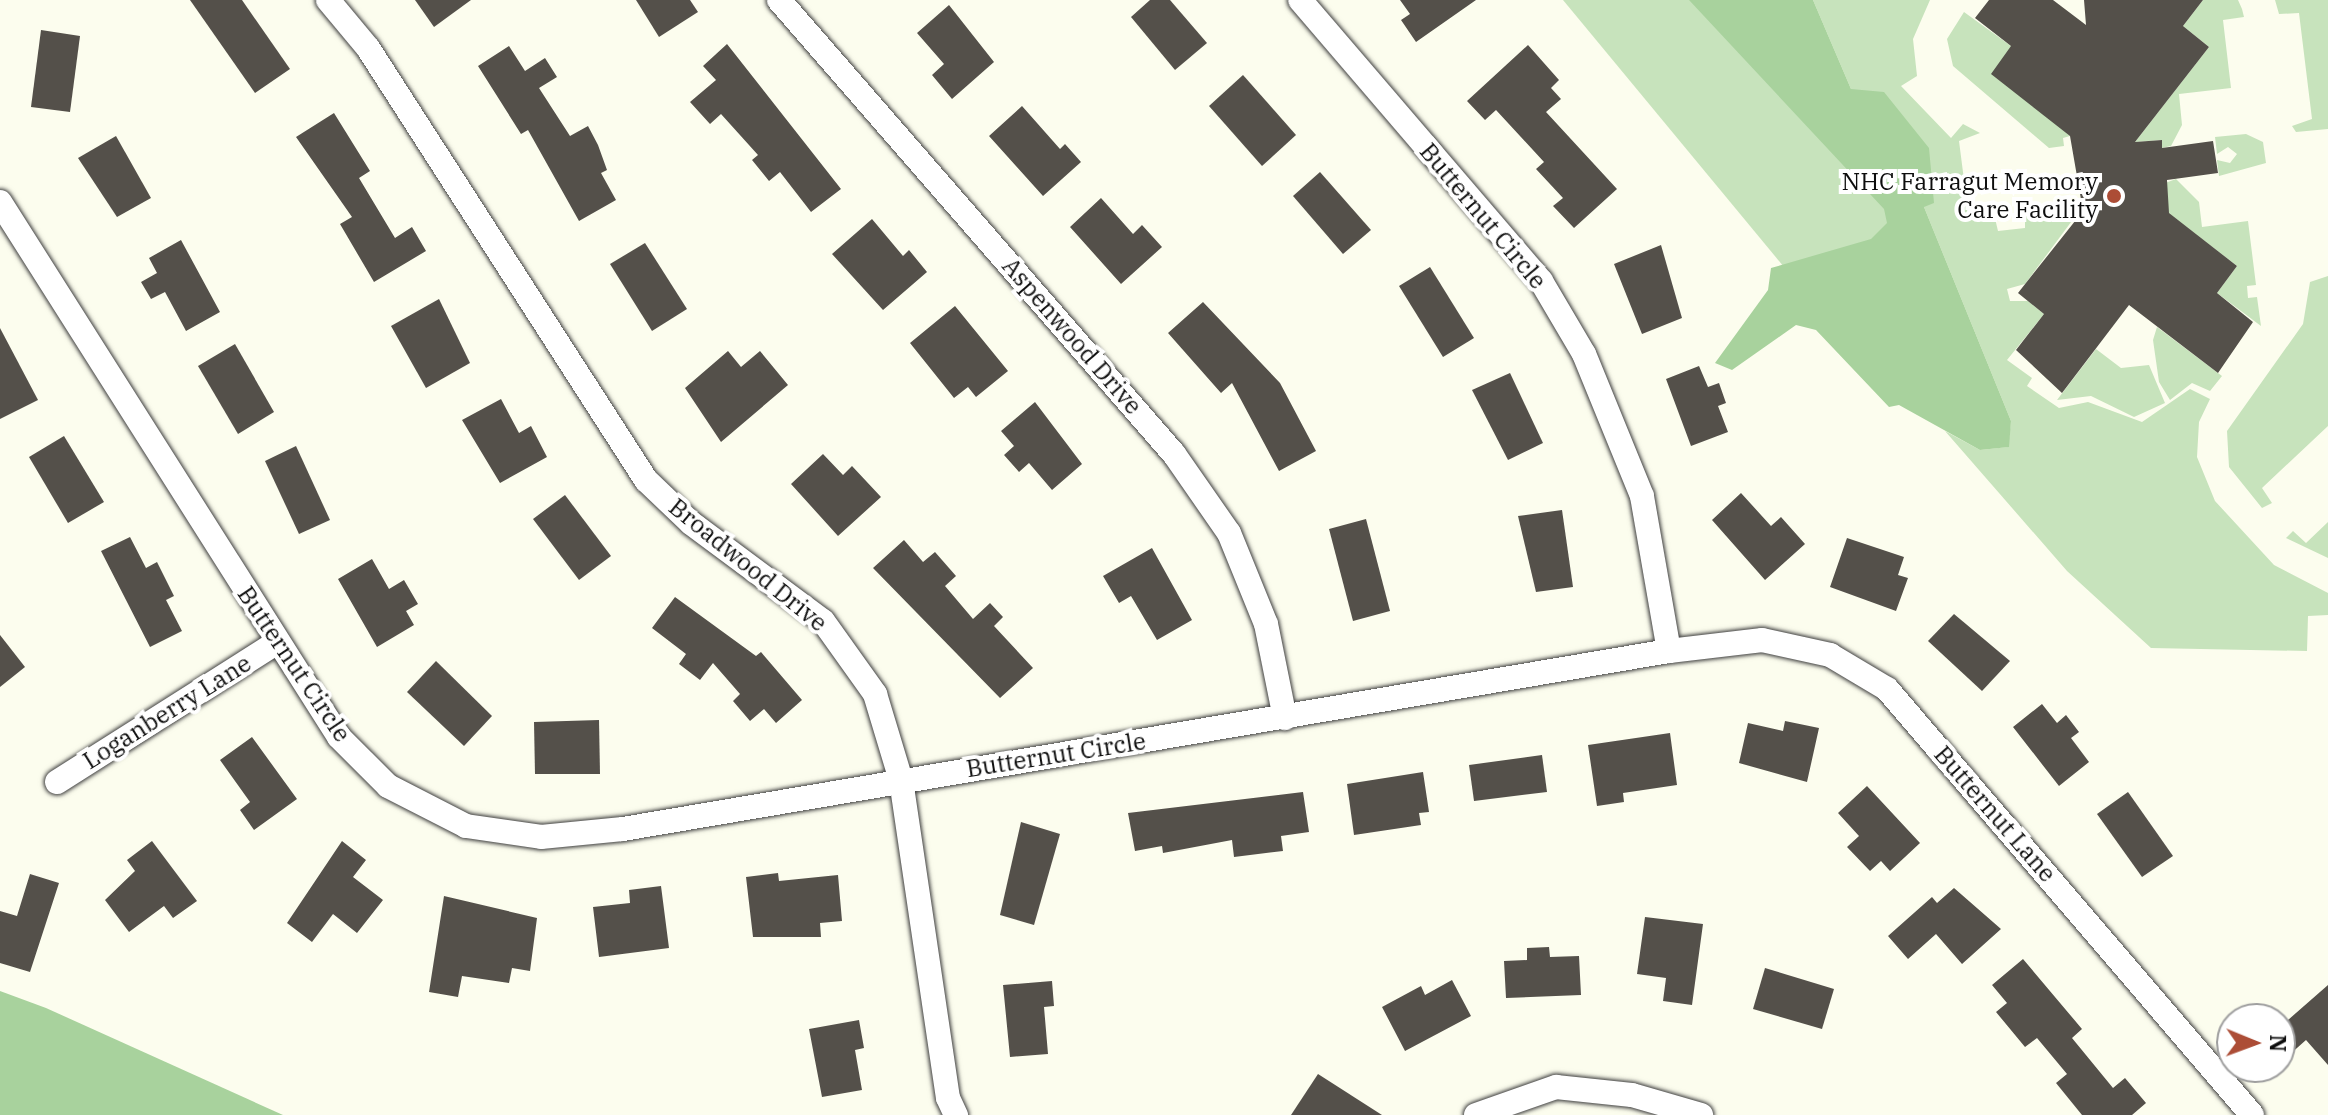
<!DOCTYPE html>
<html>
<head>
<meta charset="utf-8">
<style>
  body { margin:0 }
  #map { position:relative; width:2328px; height:1115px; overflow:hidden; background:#fcfdee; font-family:"IBM Plex Serif",serif }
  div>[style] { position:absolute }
  .green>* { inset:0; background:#c7e3bc }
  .forest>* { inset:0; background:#a8d29d }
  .building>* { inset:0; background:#54504a }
  .roads { filter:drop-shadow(0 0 2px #404040) drop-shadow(0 0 2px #404040) }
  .minor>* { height:24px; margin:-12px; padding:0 12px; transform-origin:12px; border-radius:12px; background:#fff }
  .dots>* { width:22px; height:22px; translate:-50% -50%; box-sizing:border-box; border:4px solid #fff; border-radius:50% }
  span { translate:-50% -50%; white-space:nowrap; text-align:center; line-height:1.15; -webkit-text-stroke:8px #fff; paint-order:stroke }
  .poi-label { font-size:24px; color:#0d0d0d }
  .right { translate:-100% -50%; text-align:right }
  .street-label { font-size:24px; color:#0d0d0d }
  .north { position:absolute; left:2216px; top:1003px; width:80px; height:80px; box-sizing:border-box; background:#fff; border:2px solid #9e9e9e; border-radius:50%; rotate:91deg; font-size:22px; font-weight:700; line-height:32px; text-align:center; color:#0d0d0d }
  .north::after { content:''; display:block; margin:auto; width:28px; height:36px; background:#ac4d36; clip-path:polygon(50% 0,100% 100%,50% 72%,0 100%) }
</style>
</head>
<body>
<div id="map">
  <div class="green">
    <i style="clip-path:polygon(1563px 0,1713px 0,1906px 215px,1803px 290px)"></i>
    <i style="clip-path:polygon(1813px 0,1930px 0,1913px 39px,1917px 76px,1901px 86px,1951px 138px,1963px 124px,1980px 133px,1959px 141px,1968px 211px,1993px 210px,1998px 231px,2025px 228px,2025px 204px,2083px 206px,2025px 284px,2007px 289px,2010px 301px,2028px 301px,2044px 314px,2007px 360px,2032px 378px,2027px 386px,2059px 408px,2088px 402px,2142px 422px,2190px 389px,2210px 399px,2199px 422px,2197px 457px,2215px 501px,2274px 565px,2328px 593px,2328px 615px,2308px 616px,2307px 651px,2151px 648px,2067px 571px,1945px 431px,1980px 450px,2008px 447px,2011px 421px,1924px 207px,1851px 89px)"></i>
    <i style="clip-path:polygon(2203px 0,2238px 0,2242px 9px,2244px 17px,2223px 20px,2231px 88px,2179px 94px,2182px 125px,2171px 146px,2162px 148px,2161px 140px,2135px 142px,2209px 47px,2183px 26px)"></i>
    <i style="clip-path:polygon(2275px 0,2328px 0,2328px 129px,2296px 132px,2292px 126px,2312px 119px,2299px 13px,2279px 14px)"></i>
    <i style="clip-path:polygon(1964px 12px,2011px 46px,2070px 136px,2063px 138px,2064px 146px,2049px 148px,1953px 66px,1947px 39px)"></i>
    <i style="clip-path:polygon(2246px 134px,2263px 142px,2266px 163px,2219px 176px,2217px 160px,2230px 163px,2237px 154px,2228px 147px,2217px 154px,2215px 137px)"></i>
    <i style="clip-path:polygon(2176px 179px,2199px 202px,2202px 227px,2248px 221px,2256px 285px,2247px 286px,2248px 298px,2257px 297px,2261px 326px,2217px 293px,2237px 266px,2141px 192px)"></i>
    <i style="clip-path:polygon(2328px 276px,2328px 426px,2262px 488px,2272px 503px,2262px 508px,2229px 467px,2227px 431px,2303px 324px,2310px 282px)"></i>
    <i style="clip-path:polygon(2157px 327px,2222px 376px,2210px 391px,2192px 383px,2170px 400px,2159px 382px,2153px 340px)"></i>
    <i style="clip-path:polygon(2096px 349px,2121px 368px,2149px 365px,2165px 403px,2134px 417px,2091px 396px,2057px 400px)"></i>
    <i style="clip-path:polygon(2328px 522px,2328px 558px,2286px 538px,2293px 531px,2306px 543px)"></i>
  </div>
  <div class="forest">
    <i style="clip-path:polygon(1689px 0,1813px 0,1851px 89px,1884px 92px,1929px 148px,1934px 203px,1924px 207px,2011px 421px,2009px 447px,1980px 450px,1899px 405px,1889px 407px,1816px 330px,1796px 325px,1732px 370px,1715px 363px,1768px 290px,1771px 268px,1871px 239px,1887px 223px,1884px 209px)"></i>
    <i style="clip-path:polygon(0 991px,46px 1008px,283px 1115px,0 1115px)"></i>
  </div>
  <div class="building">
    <i style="clip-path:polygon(190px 0,242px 0,290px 69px,255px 93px)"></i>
    <i style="clip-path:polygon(415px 0,471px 0,434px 27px)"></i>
    <i style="clip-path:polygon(636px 0,690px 0,698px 12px,659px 37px)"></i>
    <i style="clip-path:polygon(1150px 0,1170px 0,1207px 43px,1175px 70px,1131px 17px)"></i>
    <i style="clip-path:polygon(1400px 0,1476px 0,1416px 42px,1401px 20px,1410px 14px)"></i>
    <i style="clip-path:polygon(1989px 0,2053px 0,2086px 25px,2084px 0,2203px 0,2183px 26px,2209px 47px,2135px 142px,2162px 140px,2162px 148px,2213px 141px,2218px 173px,2167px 180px,2169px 213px,2237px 266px,2217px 293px,2253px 322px,2218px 373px,2129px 305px,2062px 393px,2016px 350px,2044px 314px,2018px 293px,2083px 211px,2070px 136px,1991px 74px,2011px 46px,1975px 18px)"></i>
    <i style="clip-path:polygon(949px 5px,994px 62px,952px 99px,932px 75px,944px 64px,917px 33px)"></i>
    <i style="clip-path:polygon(41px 30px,80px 36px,70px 112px,31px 107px)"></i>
    <i style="clip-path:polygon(727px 44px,841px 189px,811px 212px,780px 172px,769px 181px,752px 160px,758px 155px,721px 114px,710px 124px,690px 102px,716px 80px,703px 66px)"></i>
    <i style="clip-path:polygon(1528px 45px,1559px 80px,1551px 88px,1561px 99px,1546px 112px,1617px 189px,1574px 228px,1553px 206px,1563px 198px,1536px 169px,1544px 162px,1496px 110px,1485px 120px,1467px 101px)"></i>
    <i style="clip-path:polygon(509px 46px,525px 71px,545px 58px,557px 77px,539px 88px,570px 136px,588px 126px,598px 145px,607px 170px,601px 173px,616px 200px,579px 221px,528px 130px,521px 134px,478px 66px)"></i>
    <i style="clip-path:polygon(1243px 75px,1296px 135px,1262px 166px,1209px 106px)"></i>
    <i style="clip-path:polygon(1022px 106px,1060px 149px,1065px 144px,1081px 162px,1043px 196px,989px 136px)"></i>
    <i style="clip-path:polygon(334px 113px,370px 171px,359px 178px,395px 238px,412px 227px,426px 251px,374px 282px,340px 224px,352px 217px,296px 137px)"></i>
    <i style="clip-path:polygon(116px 136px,151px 198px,117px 217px,78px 158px)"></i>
    <i style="clip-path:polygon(1320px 172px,1371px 230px,1343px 254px,1293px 196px)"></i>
    <i style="clip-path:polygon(1101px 198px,1133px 234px,1142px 225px,1162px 247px,1121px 284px,1070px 227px)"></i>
    <i style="clip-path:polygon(872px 219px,903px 256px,909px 250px,927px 272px,883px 310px,832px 254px)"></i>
    <i style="clip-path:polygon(181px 240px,220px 312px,186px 331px,165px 292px,151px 299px,141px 282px,157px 273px,149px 258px)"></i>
    <i style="clip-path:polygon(645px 243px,687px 309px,652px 331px,610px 264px)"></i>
    <i style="clip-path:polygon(1661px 245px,1682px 318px,1642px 334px,1614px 264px)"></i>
    <i style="clip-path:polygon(1430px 267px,1474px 338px,1443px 357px,1399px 286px)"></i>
    <i style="clip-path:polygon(439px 299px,470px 363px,426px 388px,391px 326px)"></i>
    <i style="clip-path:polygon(1203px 302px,1280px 383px,1316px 451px,1279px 471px,1232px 383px,1221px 393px,1168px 333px)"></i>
    <i style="clip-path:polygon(955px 306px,1008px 371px,976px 397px,968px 387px,954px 398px,910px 343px)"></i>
    <i style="clip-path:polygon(0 328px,38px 400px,0 419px)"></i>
    <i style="clip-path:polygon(235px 344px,274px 412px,238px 434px,198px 366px)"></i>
    <i style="clip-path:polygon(728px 351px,741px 367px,760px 351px,788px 385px,721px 442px,685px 388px)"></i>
    <i style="clip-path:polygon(1699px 366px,1708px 387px,1719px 383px,1726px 403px,1718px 406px,1728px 432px,1691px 446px,1666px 379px)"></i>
    <i style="clip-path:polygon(1510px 373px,1543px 443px,1508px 460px,1472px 390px)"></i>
    <i style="clip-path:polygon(501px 399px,519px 433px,531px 426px,547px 457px,500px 483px,462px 420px)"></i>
    <i style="clip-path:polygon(1035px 402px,1082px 464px,1052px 490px,1029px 463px,1019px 472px,1004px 455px,1014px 446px,1001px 431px)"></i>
    <i style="clip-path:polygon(64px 436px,104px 502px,68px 523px,29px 457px)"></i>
    <i style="clip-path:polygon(296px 446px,330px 520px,299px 534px,265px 461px)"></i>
    <i style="clip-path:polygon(823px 454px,843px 475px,852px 466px,881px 497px,838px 536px,791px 484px)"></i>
    <i style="clip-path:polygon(1741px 493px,1771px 526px,1781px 517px,1805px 544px,1765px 580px,1712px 520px)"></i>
    <i style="clip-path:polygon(565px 495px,611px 556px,579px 580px,533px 519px)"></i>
    <i style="clip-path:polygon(1562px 510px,1573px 587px,1536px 592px,1518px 516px)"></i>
    <i style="clip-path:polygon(1366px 519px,1390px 611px,1353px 621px,1329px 529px)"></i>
    <i style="clip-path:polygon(130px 537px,146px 568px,157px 562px,174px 596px,166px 600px,182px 631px,150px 647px,101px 551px)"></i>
    <i style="clip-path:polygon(1847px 538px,1904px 557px,1898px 575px,1908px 578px,1896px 611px,1830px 587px)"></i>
    <i style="clip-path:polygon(904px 540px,923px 562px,935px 552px,956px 576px,945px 586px,973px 619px,990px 603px,1003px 617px,994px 626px,1033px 668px,1000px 698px,873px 568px)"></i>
    <i style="clip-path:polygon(1152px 548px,1192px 620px,1157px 640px,1131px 596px,1119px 603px,1103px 576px)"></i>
    <i style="clip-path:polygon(372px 559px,389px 589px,404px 580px,418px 604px,406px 611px,414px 625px,377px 647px,338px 579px)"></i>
    <i style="clip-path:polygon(675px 597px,756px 656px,761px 652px,802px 700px,776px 723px,764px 709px,750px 721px,733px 701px,740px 694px,713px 663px,700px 680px,679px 664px,686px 654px,652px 628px)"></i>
    <i style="clip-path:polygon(1954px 614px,2010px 661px,1982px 691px,1928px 641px)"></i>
    <i style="clip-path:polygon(0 635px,25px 667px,0 687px)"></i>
    <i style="clip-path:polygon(436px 661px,492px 716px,464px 746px,407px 692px)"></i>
    <i style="clip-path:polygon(2042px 704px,2057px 723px,2066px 715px,2079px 732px,2071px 738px,2089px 762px,2059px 786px,2013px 727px)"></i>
    <i style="clip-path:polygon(599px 720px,600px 774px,535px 774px,534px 722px)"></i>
    <i style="clip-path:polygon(1785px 721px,1819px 728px,1807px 782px,1739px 763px,1748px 723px,1783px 731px)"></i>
    <i style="clip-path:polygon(1670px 733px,1677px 785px,1623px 793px,1624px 802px,1597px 806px,1588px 745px)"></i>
    <i style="clip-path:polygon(252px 737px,297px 799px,254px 830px,240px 810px,250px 802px,220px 760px)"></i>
    <i style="clip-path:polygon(1542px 755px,1547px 792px,1474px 801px,1469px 765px)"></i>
    <i style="clip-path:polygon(1423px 772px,1429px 812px,1419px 813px,1421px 825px,1354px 835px,1347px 784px)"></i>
    <i style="clip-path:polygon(1867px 786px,1920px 843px,1890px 871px,1881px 861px,1870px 871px,1847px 847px,1859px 836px,1838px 813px)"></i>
    <i style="clip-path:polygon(1303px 792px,1309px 832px,1281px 836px,1283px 851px,1234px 857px,1232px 840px,1163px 853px,1162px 846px,1135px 851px,1128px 813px)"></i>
    <i style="clip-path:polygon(2128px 792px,2173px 856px,2142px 877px,2097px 814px)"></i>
    <i style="clip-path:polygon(1021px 822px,1060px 834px,1034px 925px,1000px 915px)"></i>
    <i style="clip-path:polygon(152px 841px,197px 901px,173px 918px,164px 906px,129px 932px,105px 900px,135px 871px,127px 860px)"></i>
    <i style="clip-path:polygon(342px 841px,366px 860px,353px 877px,383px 900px,357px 933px,333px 914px,312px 942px,287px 923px)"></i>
    <i style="clip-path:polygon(778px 873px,779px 881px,838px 875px,842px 921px,820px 923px,821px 937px,753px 937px,746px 877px)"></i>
    <i style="clip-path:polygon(30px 874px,59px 883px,30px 972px,0 963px,0 911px,17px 916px)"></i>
    <i style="clip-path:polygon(661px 886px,669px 948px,599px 957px,593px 907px,630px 903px,629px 890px)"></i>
    <i style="clip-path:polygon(1954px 888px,2001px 929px,1962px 964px,1936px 934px,1908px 959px,1888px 936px,1932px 897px,1937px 903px)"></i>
    <i style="clip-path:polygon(444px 896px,537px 918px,530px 971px,512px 968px,509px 983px,462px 976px,458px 997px,429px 992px)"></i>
    <i style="clip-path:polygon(1645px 917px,1703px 924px,1692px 1005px,1663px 1001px,1666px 978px,1637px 974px)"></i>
    <i style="clip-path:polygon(1549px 947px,1550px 957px,1579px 956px,1581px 995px,1506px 998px,1504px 961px,1527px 960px,1527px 948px)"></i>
    <i style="clip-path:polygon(2023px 959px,2082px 1029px,2072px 1038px,2113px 1088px,2125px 1078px,2146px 1103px,2132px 1115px,2082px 1115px,2056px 1083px,2067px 1074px,2037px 1038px,2025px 1047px,1996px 1012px,2007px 1003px,1992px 985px)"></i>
    <i style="clip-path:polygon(1765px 968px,1834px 989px,1822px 1029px,1753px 1009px)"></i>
    <i style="clip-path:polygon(1452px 980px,1471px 1016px,1405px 1051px,1382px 1007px,1421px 986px,1425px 995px)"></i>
    <i style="clip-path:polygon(1052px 981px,1054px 1006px,1044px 1007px,1048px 1054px,1010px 1057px,1003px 985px)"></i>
    <i style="clip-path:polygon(2328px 985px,2328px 1065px,2306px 1040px,2280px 1063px,2280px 1027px)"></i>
    <i style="clip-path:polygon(859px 1020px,864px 1048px,855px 1050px,862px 1090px,822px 1097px,809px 1029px)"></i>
    <i style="clip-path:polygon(1318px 1074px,1382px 1115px,1291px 1115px)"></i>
  </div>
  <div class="roads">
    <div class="minor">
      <i style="left:328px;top:0;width:62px;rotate:50.2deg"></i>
      <i style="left:368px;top:48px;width:514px;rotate:57.24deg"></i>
      <i style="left:646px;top:480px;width:62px;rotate:43.7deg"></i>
      <i style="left:691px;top:523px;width:164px;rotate:36.6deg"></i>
      <i style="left:823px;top:621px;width:90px;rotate:54.5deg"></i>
      <i style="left:875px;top:694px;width:90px;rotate:73.2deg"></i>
      <i style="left:901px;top:780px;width:321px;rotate:81.6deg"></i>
      <i style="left:948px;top:1098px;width:19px;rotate:65deg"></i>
      <i style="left:779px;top:0;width:602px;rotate:48.98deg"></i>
      <i style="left:1174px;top:454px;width:96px;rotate:55.2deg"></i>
      <i style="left:1229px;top:533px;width:98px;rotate:67.9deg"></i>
      <i style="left:1266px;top:624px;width:96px;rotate:78.6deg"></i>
      <i style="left:0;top:202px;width:633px;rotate:57.64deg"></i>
      <i style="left:339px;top:737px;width:69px;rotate:45deg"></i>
      <i style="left:388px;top:786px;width:88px;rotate:27.1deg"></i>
      <i style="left:466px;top:826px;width:76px;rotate:8.3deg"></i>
      <i style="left:541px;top:837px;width:82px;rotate:-5.6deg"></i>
      <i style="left:623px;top:829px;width:1061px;rotate:-9.66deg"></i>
      <i style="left:1669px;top:651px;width:157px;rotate:-99.9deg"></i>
      <i style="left:1642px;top:496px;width:153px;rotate:-112.2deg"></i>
      <i style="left:1584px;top:354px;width:85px;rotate:-120.5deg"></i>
      <i style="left:1541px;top:281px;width:370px;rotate:-130.6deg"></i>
      <i style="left:1669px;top:651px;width:94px;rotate:-6.7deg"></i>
      <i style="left:1762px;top:640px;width:70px;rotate:12.4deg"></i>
      <i style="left:1830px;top:655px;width:66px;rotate:30.8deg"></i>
      <i style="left:1887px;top:689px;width:561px;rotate:49.41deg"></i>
      <i style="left:57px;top:782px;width:259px;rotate:-32.4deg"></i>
      <i style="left:1476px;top:1115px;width:85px;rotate:-19.3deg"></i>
      <i style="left:1556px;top:1087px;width:76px;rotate:6deg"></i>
      <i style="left:1632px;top:1095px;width:72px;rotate:16.2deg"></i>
    </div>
  </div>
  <div class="dots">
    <i style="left:2114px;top:196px;background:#ac4d36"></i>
  </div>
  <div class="poi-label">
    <span class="right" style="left:2098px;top:196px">NHC Farragut Memory<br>Care Facility</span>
  </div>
  <div class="street-label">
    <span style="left:1483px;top:216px;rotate:50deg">Butternut Circle</span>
    <span style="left:1072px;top:336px;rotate:49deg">Aspenwood Drive</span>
    <span style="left:748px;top:565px;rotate:39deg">Broadwood Drive</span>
    <span style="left:294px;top:664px;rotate:56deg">Butternut Circle</span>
    <span style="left:167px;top:712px;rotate:-32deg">Loganberry Lane</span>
    <span style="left:1056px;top:755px;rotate:-9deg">Butternut Circle</span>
    <span style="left:1995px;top:814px;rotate:49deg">Butternut Lane</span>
  </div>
  <div class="north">N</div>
</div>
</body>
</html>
